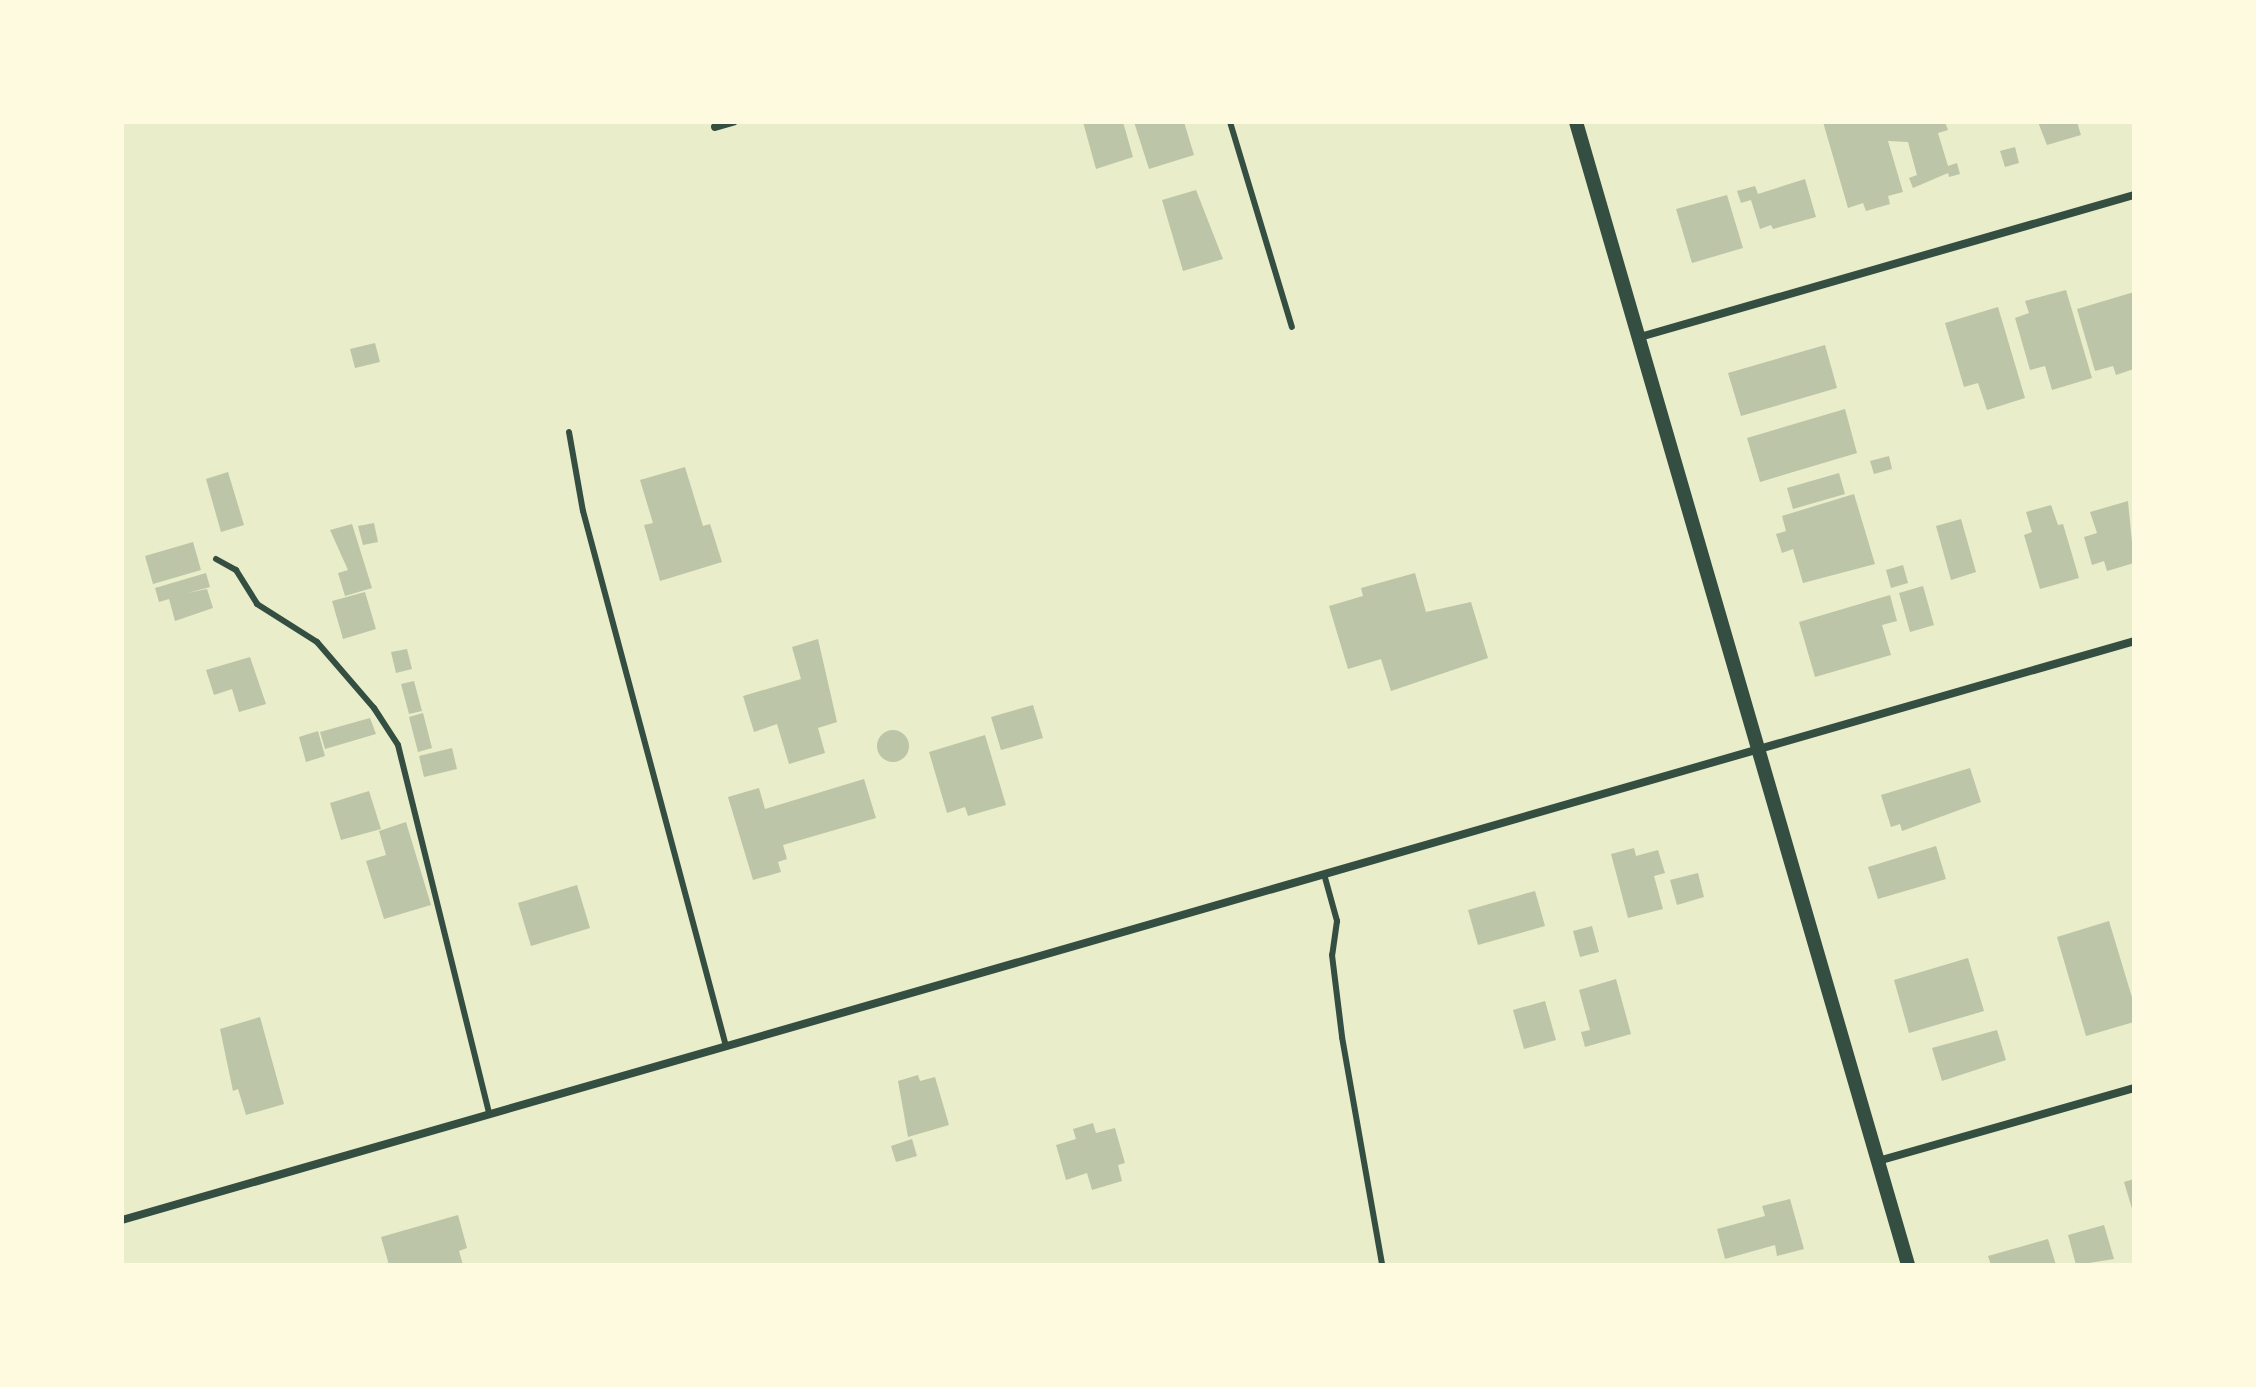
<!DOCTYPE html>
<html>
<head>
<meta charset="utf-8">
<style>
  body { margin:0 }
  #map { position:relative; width:2256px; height:1387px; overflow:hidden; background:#e9edc9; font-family:"Space Grotesk",sans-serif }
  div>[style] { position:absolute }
  .building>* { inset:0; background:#bcc5a7 }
  .round { border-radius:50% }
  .service>* { height:6px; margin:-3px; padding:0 3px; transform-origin:3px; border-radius:3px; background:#344e41 }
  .minor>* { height:8px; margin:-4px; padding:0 4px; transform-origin:4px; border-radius:4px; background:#344e41 }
  .tertiary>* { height:14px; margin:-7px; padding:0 7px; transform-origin:7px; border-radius:7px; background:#344e41 }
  span { translate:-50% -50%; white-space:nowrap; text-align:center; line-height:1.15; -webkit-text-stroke:8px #fefae0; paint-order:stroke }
  .frame { position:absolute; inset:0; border:124px solid #fefae0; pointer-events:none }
</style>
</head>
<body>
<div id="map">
  <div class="building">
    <i style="clip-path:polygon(1083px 122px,1123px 122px,1133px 157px,1096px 169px)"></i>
    <i style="clip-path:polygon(1134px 122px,1184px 122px,1194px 155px,1149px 169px)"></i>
    <i style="clip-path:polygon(1823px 122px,1945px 122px,1948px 130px,1938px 133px,1948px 166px,1957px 163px,1960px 174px,1949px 177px,1948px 173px,1913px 188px,1909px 178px,1917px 175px,1908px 142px,1888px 141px,1903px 192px,1888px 196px,1890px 204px,1866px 211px,1863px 203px,1848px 208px)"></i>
    <i style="clip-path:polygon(2038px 122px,2077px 122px,2081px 135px,2047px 145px)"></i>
    <i style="clip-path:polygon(2015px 147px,2019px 163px,2005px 167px,2000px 151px)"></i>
    <i style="clip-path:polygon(1805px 179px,1816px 217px,1773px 229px,1771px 225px,1760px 229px,1751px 200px,1741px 203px,1737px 191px,1755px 186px,1758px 194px)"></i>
    <i style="clip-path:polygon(1196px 190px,1223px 259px,1183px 271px,1162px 200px)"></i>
    <i style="clip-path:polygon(1727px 195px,1743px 248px,1692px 263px,1676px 209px)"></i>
    <i style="clip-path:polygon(2066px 290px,2092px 378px,2052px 390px,2045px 366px,2030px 370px,2015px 318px,2029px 313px,2025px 301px)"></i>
    <i style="clip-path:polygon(2134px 292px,2134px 369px,2116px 375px,2113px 366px,2095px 371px,2077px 309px)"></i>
    <i style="clip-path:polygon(1998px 307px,2025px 398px,1987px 410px,1978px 383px,1964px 387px,1945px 323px)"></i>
    <i style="clip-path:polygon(375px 343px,380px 362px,355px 368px,350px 349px)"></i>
    <i style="clip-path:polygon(1825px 345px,1837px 388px,1741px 416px,1728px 373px)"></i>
    <i style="clip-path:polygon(1845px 409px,1857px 453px,1760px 482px,1747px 438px)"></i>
    <i style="clip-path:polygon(1889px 456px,1892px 469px,1874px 474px,1870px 461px)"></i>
    <i style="clip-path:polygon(685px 467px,703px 526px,710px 524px,722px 562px,660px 581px,644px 525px,653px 523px,640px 480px)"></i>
    <i style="clip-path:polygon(228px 472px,244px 525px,221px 532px,206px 479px)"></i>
    <i style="clip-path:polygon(1839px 473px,1845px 494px,1793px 509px,1787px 488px)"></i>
    <i style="clip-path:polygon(1854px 494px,1875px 564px,1803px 583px,1793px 549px,1782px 553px,1776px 534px,1786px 531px,1782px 516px)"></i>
    <i style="clip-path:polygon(2128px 501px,2134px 563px,2107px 571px,2104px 561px,2092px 565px,2084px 537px,2097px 533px,2090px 512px)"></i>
    <i style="clip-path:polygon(2051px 505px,2058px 525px,2063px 524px,2079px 578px,2040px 589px,2024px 535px,2032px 532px,2026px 512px)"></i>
    <i style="clip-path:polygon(1961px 519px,1976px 572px,1951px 580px,1936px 526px)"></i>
    <i style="clip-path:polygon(374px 523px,378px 542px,363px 545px,358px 526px)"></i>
    <i style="clip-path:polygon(352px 524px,372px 588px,345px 596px,338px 573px,348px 570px,330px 530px)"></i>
    <i style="clip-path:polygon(193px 542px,201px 570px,153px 584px,145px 556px)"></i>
    <i style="clip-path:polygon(1903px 565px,1908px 583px,1891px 588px,1886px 570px)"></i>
    <i style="clip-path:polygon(206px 573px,210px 587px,188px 593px,207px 589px,213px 608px,175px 621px,169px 599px,159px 602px,155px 588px)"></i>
    <i style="clip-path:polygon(1415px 573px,1426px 612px,1471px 602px,1488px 658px,1391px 691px,1381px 659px,1348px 669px,1329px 606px,1363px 596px,1361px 588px)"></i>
    <i style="clip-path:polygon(1923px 586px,1934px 625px,1910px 632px,1899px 593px)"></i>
    <i style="clip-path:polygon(365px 592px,376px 629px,343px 639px,332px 601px)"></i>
    <i style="clip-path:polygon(1890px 595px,1897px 621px,1882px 625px,1891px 655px,1815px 677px,1799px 622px)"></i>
    <i style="clip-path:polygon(818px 639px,837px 722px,818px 728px,825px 753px,789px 764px,777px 724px,754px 732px,743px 696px,801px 679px,792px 647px)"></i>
    <i style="clip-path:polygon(407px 649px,412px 669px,396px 673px,391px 652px)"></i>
    <i style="clip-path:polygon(250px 657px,266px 704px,239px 712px,232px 689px,214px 695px,206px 670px)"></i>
    <i style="clip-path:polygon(414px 681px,422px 711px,409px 714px,401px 684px)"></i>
    <i style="clip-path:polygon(1033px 705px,1043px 738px,1001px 750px,991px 717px)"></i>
    <i style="clip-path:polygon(423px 713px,432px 748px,418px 752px,409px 717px)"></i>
    <i style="clip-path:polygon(370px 718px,376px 734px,325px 749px,320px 732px)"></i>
    <i class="round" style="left:877px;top:730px;width:32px;height:32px"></i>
    <i style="clip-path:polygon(318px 731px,325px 756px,306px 762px,299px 737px)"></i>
    <i style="clip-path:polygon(985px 735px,1006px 805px,968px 816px,965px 807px,947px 813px,929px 752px)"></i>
    <i style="clip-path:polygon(452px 748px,457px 769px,424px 777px,419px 756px)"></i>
    <i style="clip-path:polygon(1970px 768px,1981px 802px,1902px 831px,1900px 824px,1891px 827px,1881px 795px)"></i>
    <i style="clip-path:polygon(864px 779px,876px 818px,783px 845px,787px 859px,778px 862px,781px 872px,753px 880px,728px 797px,759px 788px,765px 809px)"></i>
    <i style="clip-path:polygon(369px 791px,381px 829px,341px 840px,330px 803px)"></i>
    <i style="clip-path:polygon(406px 822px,431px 905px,384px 919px,366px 861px,386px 855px,379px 831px)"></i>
    <i style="clip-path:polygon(1936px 846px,1946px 879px,1878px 899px,1868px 867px)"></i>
    <i style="clip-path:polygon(1634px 848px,1636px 856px,1658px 850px,1665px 873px,1654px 876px,1663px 909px,1628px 918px,1611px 854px)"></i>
    <i style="clip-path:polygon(1698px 873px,1704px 897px,1677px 905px,1670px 880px)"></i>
    <i style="clip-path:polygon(577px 885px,590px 928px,531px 946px,518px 903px)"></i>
    <i style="clip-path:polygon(1535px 891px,1545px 926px,1478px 945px,1468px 910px)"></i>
    <i style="clip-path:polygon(2109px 921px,2134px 1004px,2134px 1022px,2086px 1036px,2057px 937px)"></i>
    <i style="clip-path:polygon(1592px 926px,1599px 952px,1580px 957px,1573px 931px)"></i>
    <i style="clip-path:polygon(1968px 958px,1984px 1011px,1909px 1033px,1894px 980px)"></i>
    <i style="clip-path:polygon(1616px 979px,1631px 1034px,1585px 1047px,1581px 1032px,1590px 1030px,1579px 990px)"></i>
    <i style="clip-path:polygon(1545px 1001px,1556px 1040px,1524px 1049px,1513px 1010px)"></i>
    <i style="clip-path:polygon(260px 1017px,284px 1104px,246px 1115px,238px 1089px,233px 1091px,220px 1029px)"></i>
    <i style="clip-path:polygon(1997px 1030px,2006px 1060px,1942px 1081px,1932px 1048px)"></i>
    <i style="clip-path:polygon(918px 1075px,920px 1081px,935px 1077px,949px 1125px,908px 1137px,898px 1081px)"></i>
    <i style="clip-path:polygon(1093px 1123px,1096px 1133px,1115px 1128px,1125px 1163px,1118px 1165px,1122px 1181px,1092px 1190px,1087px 1173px,1066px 1180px,1056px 1145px,1076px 1139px,1073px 1129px)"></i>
    <i style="clip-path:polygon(912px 1139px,917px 1156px,896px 1162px,891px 1146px)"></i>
    <i style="clip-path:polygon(2134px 1179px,2134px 1212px,2133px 1212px,2124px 1182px)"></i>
    <i style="clip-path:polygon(1790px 1199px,1804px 1249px,1777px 1256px,1775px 1245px,1725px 1259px,1717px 1229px,1765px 1216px,1762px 1206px)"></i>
    <i style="clip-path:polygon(458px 1215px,467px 1248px,459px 1251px,463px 1265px,389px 1265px,381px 1237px)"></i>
    <i style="clip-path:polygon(2104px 1225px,2114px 1259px,2076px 1265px,2068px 1235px)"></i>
    <i style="clip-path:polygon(2048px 1239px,2056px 1265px,1991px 1265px,1988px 1256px)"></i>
  </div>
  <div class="service">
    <i style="left:1230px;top:122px;width:214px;rotate:73.2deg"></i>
    <i style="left:569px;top:432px;width:80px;rotate:80deg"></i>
    <i style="left:583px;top:511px;width:554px;rotate:75.04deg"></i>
    <i style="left:216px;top:559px;width:23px;rotate:29deg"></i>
    <i style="left:236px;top:570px;width:40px;rotate:58deg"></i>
    <i style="left:257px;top:604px;width:71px;rotate:32.3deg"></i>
    <i style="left:317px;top:642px;width:87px;rotate:49.2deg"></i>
    <i style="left:374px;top:708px;width:44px;rotate:57deg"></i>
    <i style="left:398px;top:745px;width:380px;rotate:76.1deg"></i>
    <i style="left:1324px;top:874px;width:49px;rotate:74.5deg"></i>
    <i style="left:1337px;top:921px;width:34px;rotate:98deg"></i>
    <i style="left:1332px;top:955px;width:83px;rotate:83deg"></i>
    <i style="left:1342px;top:1037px;width:231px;rotate:80deg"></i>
  </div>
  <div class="minor">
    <i style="left:715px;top:127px;width:19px;rotate:-16deg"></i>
    <i style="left:1640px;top:337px;width:514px;rotate:-16.04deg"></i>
    <i style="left:1878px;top:1161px;width:266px;rotate:-15.9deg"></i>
    <i style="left:122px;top:1220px;width:2094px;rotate:-16.05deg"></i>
  </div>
  <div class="tertiary">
    <i style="left:1576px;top:122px;width:1190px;rotate:73.8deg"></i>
  </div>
  <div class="frame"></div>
</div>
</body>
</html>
